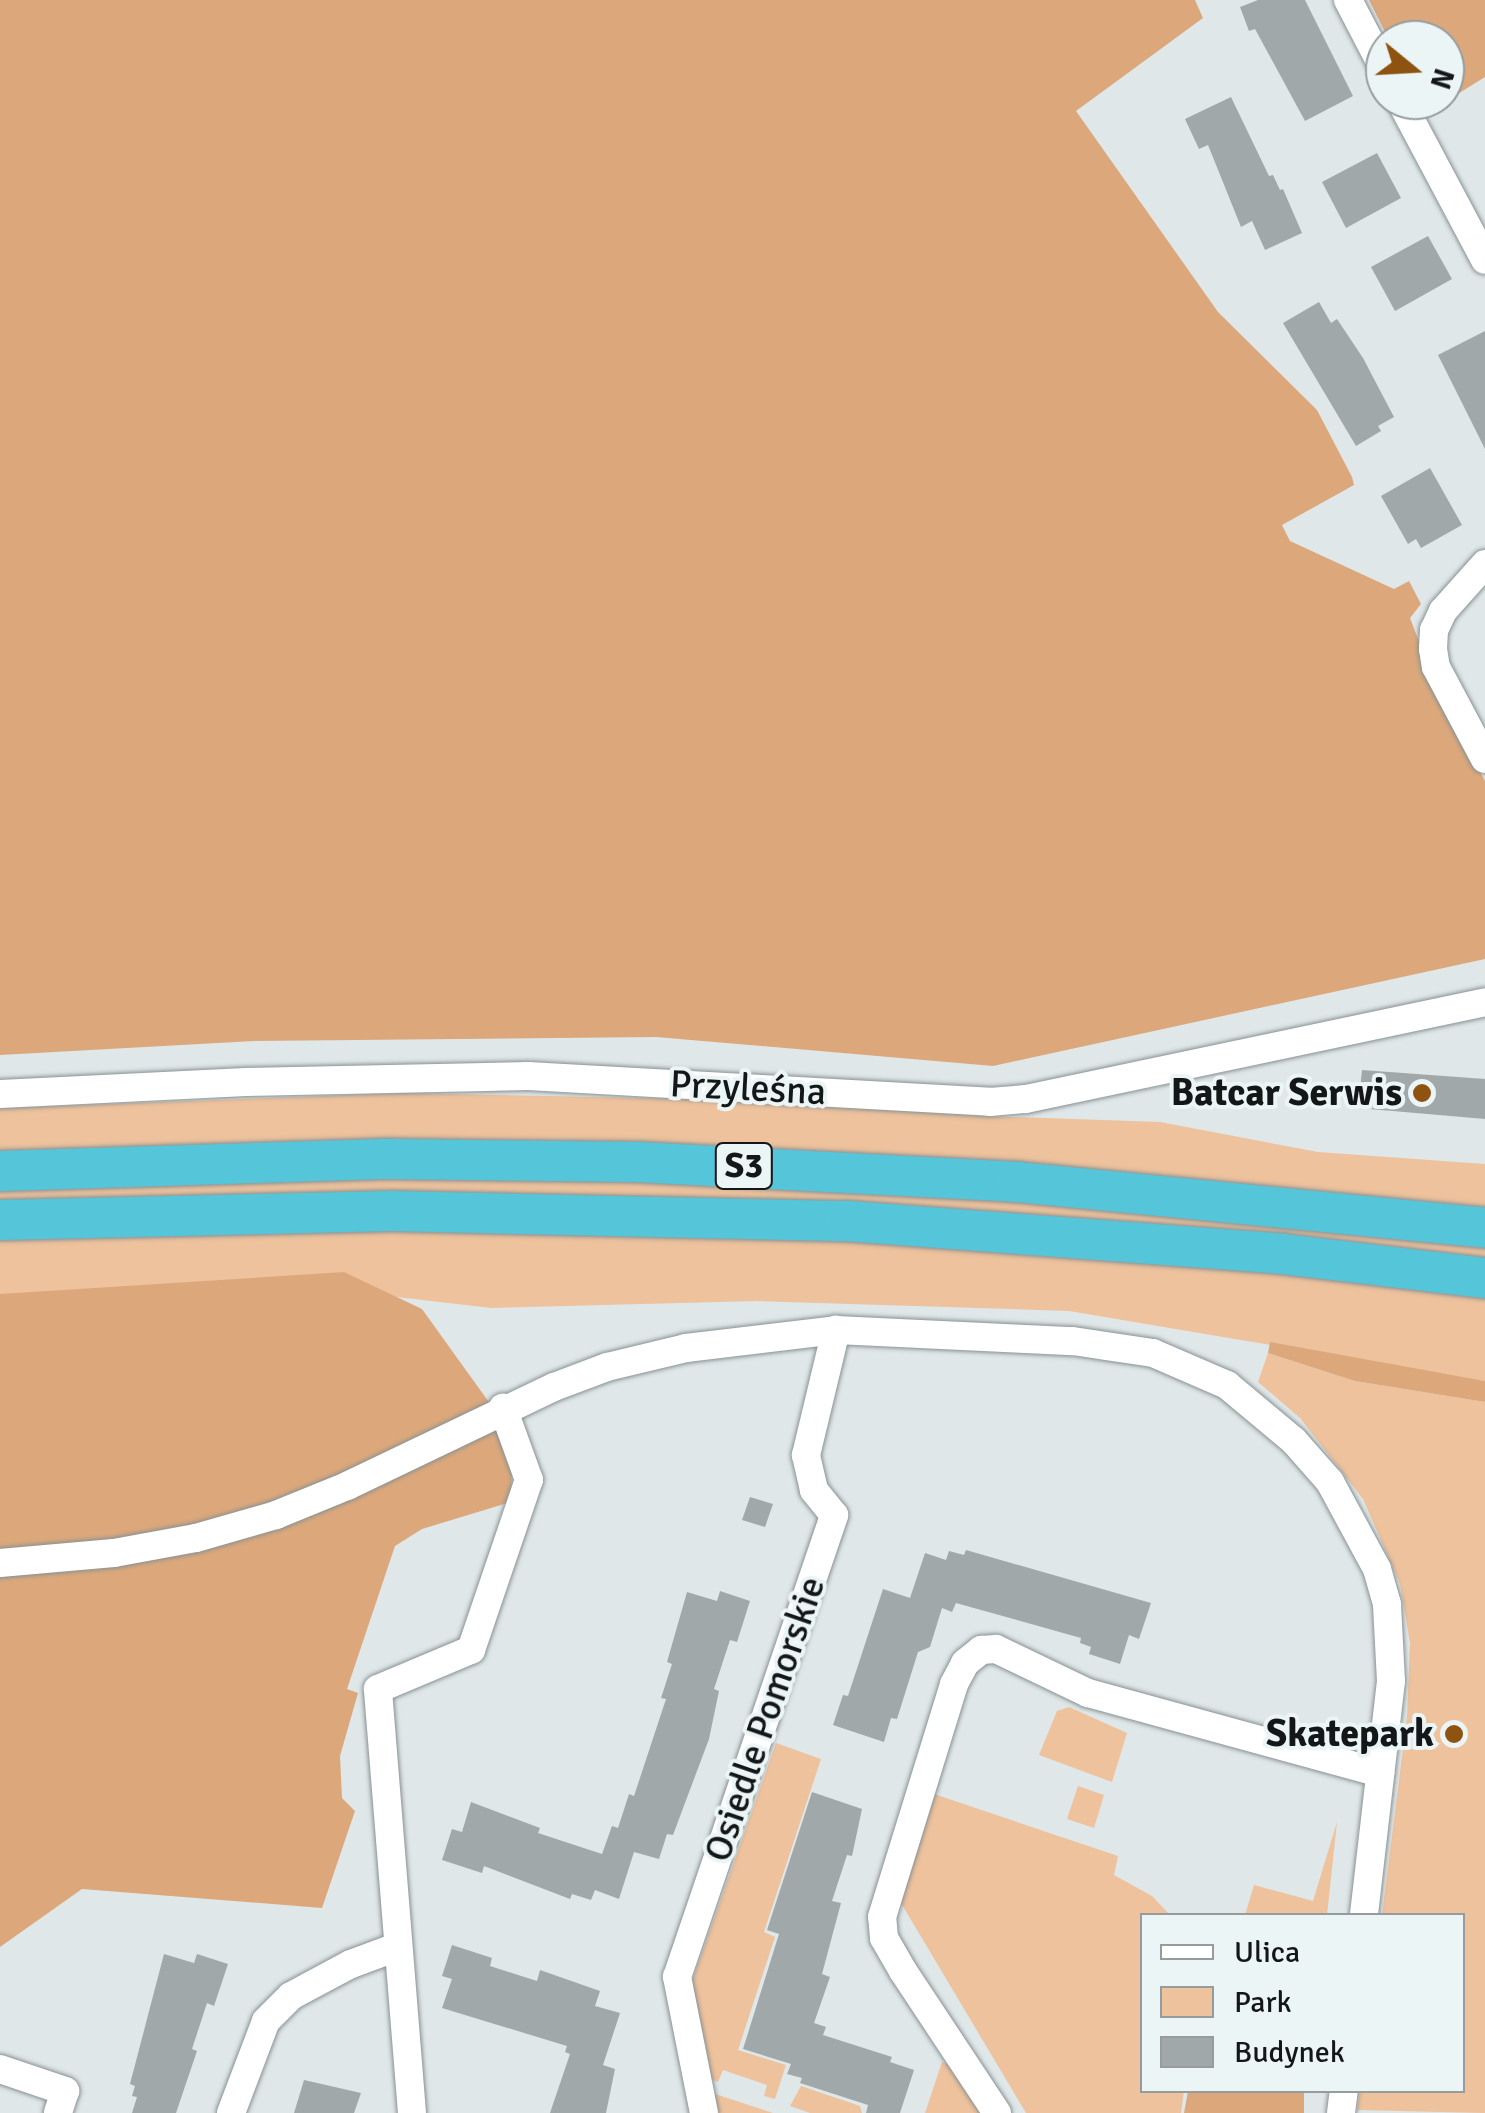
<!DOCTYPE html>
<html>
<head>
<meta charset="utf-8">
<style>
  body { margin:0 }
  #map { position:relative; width:1485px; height:2113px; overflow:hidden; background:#dfe7e9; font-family:Signika,sans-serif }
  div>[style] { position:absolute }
  .green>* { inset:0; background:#eec29c }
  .forest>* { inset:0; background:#dca87b }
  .building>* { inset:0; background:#a0a8aa }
  .roads { filter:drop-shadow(0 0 2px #899193) drop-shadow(0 0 2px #899193) }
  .minor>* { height:28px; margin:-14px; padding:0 14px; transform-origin:14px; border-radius:14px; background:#fff }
  .highway>* { height:40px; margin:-20px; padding:0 20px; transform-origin:20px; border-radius:20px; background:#55c6da }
  .dots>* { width:28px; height:28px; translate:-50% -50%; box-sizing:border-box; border:5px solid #ecf5f6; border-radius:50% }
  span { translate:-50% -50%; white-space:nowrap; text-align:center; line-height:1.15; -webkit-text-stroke:8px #ecf5f6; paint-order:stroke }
  .shield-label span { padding:2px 8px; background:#ecf5f6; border:2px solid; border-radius:8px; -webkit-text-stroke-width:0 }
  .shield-label { font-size:35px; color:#141718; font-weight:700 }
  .street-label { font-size:38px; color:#141718 }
  .poi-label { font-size:38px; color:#141718; font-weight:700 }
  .right { translate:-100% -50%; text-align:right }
  .legend { position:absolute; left:1140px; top:1913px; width:325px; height:180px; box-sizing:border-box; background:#ecf5f6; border:2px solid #969c9d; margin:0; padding:12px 18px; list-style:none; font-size:30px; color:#141718 }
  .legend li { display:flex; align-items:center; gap:20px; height:50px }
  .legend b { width:50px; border:2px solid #969c9d }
  .north { position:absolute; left:1365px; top:20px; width:100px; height:100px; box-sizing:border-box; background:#ecf5f6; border:2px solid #969c9d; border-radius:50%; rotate:108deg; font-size:28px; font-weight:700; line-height:40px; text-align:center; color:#141718 }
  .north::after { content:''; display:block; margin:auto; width:35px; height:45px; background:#8e5311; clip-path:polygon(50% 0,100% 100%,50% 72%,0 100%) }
</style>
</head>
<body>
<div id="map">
  <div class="green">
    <i style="clip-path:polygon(404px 1093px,792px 1101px,985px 1116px,1160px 1122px,1318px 1152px,1485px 1164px,1485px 1381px,1069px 1311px,756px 1301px,491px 1308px,397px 1297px,0 1311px,0 1108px)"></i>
    <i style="clip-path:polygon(1268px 1353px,1355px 1381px,1485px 1402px,1485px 2113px,1357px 2110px,1360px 2091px,1462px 2090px,1462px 1916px,1382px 1915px,1407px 1717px,1410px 1643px,1400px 1584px,1363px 1499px,1300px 1418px,1258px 1382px)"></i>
    <i style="clip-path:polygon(1069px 1707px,1127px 1733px,1112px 1782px,1039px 1755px,1057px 1711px)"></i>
    <i style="clip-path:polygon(776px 1743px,821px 1759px,764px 1932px,775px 1937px,738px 2050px,786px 2065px,775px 2099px,764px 2096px,767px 2085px,723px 2070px,718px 2082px,708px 2078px,688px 1993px)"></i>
    <i style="clip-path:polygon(1078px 1786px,1104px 1795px,1094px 1828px,1067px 1819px)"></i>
    <i style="clip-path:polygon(925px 1791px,1118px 1856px,1114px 1875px,1152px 1896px,1170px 1915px,1142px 1916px,1142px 2090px,1184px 2091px,1181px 2113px,1026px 2113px,898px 1898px)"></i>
    <i style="clip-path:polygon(1337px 1822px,1327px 1915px,1245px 1915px,1254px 1885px,1313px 1901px)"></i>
    <i style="clip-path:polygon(942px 2062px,952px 2066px,983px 2113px,925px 2113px)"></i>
    <i style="clip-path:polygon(801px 2086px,860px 2106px,862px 2113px,810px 2113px,790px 2106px)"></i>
    <i style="clip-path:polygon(709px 2092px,773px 2113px,713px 2113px)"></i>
  </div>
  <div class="forest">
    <i style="clip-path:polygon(0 0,1195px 0,1203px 18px,1076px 111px,1218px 312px,1317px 410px,1352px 477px,1354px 485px,1282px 525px,1290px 541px,1394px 589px,1409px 581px,1421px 604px,1410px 618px,1438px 691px,1485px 781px,1485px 959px,993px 1066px,656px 1037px,254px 1041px,0 1055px)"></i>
    <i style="clip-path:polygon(1369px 0,1485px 0,1485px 77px,1427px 113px,1420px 100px,1445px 100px,1445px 40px,1389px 40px)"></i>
    <i style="clip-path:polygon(344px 1272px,422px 1309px,496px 1412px,512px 1468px,511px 1502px,422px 1529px,395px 1546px,347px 1689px,358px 1693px,340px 1756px,342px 1798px,355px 1811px,322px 1908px,82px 1889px,0 1947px,0 1294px)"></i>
    <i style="clip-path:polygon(1270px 1342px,1485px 1381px,1485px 1402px,1355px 1381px,1268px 1353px)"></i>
    <i style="clip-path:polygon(1188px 2091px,1304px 2091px,1304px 2113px,1184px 2113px)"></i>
  </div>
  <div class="building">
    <i style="clip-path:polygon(1258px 0,1305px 0,1353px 96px,1305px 121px,1255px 29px,1249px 31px,1240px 7px)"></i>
    <i style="clip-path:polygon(1231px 97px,1269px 176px,1273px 175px,1280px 190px,1283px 189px,1302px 233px,1265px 250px,1252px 221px,1241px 227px,1208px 145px,1199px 149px,1185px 119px)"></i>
    <i style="clip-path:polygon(1377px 153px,1401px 198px,1346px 228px,1322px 182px)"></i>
    <i style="clip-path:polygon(1428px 236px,1452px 279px,1395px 311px,1371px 267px)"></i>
    <i style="clip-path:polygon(1319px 302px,1331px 323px,1337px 319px,1363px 358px,1394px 417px,1378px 426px,1381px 431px,1356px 446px,1283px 323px)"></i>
    <i style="clip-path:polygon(1485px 331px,1485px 449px,1438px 355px)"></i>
    <i style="clip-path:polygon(1430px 468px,1462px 525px,1421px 548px,1416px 539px,1408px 544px,1381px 496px)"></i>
    <i style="clip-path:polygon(1362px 1070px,1485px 1079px,1485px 1119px,1358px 1108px)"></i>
    <i style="clip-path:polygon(750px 1497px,773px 1504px,765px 1527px,742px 1520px)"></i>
    <i style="clip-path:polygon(966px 1550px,1151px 1603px,1139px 1639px,1129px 1635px,1120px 1664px,1089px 1654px,1091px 1647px,1080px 1643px,1081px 1638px,956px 1603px,952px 1612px,942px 1608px,930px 1647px,918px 1652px,897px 1719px,891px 1718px,884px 1742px,833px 1725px,843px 1695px,848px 1696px,883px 1589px,910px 1598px,925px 1553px,946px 1560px,949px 1551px,964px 1555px)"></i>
    <i style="clip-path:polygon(720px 1591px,750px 1601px,737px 1642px,730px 1640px,714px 1689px,719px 1691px,709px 1739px,673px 1835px,667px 1834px,659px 1859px,634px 1852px,619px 1899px,595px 1890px,591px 1900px,572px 1894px,570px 1899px,484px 1866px,482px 1873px,442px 1860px,452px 1829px,462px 1832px,471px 1802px,540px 1828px,538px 1833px,602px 1854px,612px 1826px,618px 1828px,629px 1794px,634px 1796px,666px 1699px,661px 1698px,672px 1664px,667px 1662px,687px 1592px,717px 1601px)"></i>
    <i style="clip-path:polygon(812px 1792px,862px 1809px,852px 1856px,847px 1855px,832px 1901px,841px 1903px,822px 1974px,830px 1977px,814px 2023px,826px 2027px,823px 2035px,892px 2057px,890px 2062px,914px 2070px,900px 2113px,866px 2113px,868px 2105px,800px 2083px,802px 2078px,787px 2074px,791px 2064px,743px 2049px,779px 1934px,767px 1930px)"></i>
    <i style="clip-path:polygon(452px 1945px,492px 1958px,490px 1966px,537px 1981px,540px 1970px,600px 1991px,595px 2006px,620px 2013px,603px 2065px,615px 2069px,606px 2113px,550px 2113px,570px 2054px,565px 2052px,567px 2046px,442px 2008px,452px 1979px,442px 1976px)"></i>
    <i style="clip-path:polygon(164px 1954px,194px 1963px,197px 1954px,228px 1964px,214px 2006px,207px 2003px,192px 2049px,197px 2051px,176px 2113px,132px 2113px,137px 2097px,132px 2096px,135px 2086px,130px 2084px)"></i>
    <i style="clip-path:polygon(304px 2080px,361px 2093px,354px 2113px,294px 2113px)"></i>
  </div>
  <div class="roads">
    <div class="minor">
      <i style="left:1348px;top:0;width:80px;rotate:62.5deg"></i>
      <i style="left:1400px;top:100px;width:181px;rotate:62deg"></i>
      <i style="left:1485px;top:564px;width:63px;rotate:131.8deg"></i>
      <i style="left:1443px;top:611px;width:21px;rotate:115deg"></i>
      <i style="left:1434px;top:630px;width:19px;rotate:93deg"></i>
      <i style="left:1433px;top:649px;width:18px;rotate:81deg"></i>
      <i style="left:1436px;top:667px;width:104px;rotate:62deg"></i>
      <i style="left:0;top:1094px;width:246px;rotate:-2.8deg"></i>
      <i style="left:246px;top:1082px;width:282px;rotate:-1.2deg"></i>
      <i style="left:528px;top:1076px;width:463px;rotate:3.2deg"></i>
      <i style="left:990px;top:1102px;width:36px;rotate:-5deg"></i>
      <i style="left:1026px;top:1099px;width:469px;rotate:-11.9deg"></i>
      <i style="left:0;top:1563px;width:114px;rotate:-5deg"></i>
      <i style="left:114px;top:1553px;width:83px;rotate:-10.4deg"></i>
      <i style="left:196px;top:1538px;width:83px;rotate:-16deg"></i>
      <i style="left:276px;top:1515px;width:77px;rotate:-22.2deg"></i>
      <i style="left:347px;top:1486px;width:229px;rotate:-25.6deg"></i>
      <i style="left:554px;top:1387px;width:57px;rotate:-20.7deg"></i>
      <i style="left:607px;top:1367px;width:81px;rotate:-13.5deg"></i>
      <i style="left:686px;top:1348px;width:151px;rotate:-6.8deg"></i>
      <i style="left:836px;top:1330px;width:237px;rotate:2.7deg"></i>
      <i style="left:1073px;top:1341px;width:81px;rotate:8.5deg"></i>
      <i style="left:1153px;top:1353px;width:81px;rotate:23.4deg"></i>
      <i style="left:1227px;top:1385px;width:87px;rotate:39.9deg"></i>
      <i style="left:1294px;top:1441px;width:55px;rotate:48.7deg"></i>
      <i style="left:1330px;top:1482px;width:99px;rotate:61.6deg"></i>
      <i style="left:1377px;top:1569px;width:37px;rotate:74deg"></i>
      <i style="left:1387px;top:1605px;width:76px;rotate:87deg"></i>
      <i style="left:1391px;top:1681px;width:237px;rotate:96.6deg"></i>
      <i style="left:0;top:2069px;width:69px;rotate:18.7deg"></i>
      <i style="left:65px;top:2091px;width:23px;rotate:108deg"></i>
      <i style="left:231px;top:2113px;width:98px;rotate:-69.2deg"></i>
      <i style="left:266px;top:2021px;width:35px;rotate:-45deg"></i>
      <i style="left:291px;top:1996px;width:68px;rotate:-28.1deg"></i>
      <i style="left:351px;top:1964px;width:49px;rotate:-20.3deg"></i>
      <i style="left:412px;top:2113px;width:425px;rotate:-94.6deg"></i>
      <i style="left:378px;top:1689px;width:101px;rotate:-22.8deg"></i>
      <i style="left:471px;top:1650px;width:180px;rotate:-71.2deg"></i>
      <i style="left:529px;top:1480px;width:77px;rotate:-109.9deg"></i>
      <i style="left:704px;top:2113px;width:139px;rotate:-101.2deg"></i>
      <i style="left:677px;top:1977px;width:488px;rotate:-71.2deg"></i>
      <i style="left:834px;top:1515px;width:32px;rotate:-129deg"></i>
      <i style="left:814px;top:1490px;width:36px;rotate:-103deg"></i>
      <i style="left:806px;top:1455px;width:129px;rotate:-76.5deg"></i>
      <i style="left:997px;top:2113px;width:170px;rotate:-123.5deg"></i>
      <i style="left:903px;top:1971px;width:38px;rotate:-120deg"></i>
      <i style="left:884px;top:1938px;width:21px;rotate:-95deg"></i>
      <i style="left:882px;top:1917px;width:244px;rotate:-72.8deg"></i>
      <i style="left:954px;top:1684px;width:24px;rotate:-62deg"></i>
      <i style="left:965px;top:1663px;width:21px;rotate:-39deg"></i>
      <i style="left:981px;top:1650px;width:15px;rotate:-4deg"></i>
      <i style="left:996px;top:1649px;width:102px;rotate:25.6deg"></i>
      <i style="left:1088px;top:1693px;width:303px;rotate:15.3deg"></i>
      <i style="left:1341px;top:2113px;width:23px;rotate:-83deg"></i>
    </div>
    <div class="highway">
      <i style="left:0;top:1171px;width:390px;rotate:-1.8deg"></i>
      <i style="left:390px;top:1159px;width:247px;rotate:0.7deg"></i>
      <i style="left:637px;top:1162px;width:382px;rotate:3deg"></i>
      <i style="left:1018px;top:1182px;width:469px;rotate:5.6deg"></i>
      <i style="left:0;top:1220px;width:392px;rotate:-1.3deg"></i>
      <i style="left:392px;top:1211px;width:455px;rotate:1.3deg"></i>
      <i style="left:847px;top:1221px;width:437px;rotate:4.3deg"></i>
      <i style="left:1283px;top:1254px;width:203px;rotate:6.8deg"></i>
    </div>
  </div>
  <div class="dots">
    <i style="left:1422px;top:1093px;background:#8e5311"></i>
    <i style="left:1454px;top:1734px;background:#8e5311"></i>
  </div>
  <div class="shield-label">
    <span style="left:744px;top:1166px">S3</span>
  </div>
  <div class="street-label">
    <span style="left:748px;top:1088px;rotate:3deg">Przyleśna</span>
    <span style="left:765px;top:1719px;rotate:-71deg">Osiedle Pomorskie</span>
  </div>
  <div class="poi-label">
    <span class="right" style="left:1402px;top:1093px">Batcar Serwis</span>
    <span class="right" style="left:1434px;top:1734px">Skatepark</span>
  </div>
  <ul class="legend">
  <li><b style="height:12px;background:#fff"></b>Ulica</li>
  <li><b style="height:28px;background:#eec29c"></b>Park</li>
  <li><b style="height:28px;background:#a0a8aa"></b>Budynek</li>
  </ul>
  <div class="north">N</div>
</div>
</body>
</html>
